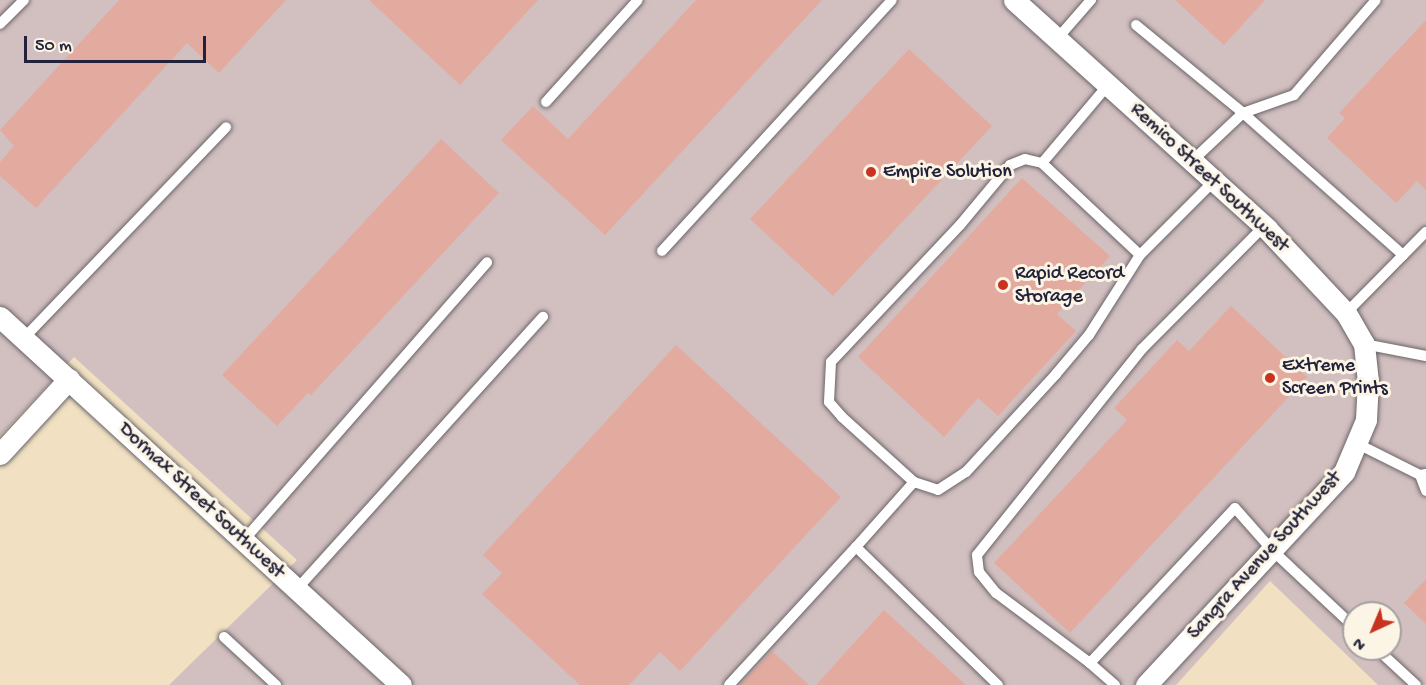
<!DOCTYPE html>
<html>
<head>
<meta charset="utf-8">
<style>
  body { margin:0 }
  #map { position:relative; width:1426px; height:685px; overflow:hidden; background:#f1e1c2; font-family:"Gochi Hand",sans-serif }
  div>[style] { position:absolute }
  .industrial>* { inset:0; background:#d2bfbf }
  .building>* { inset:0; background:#e3aba0 }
  .roads { filter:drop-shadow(0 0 2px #6a656a) drop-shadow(0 0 2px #6a656a) }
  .service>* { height:10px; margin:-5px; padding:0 5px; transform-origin:5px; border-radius:5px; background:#fff }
  .minor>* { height:21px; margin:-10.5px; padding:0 10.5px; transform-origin:10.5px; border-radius:10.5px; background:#fff }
  .dots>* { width:16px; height:16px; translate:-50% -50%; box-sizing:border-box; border:3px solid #fcf5e5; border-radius:50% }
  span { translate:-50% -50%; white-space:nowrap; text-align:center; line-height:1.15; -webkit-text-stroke:6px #fcf5e5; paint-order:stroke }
  .poi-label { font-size:20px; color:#22223b }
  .left { translate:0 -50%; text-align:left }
  .street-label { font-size:20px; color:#22223b }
  .north { position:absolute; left:1342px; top:601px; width:60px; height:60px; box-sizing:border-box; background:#fcf5e5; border:2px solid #a5a1a1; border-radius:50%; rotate:224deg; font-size:16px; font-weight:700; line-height:24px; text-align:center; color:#22223b }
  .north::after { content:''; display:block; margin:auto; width:21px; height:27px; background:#c8321e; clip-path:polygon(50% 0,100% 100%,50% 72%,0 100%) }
  .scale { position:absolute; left:24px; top:36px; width:182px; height:27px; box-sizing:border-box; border:3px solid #22223b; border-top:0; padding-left:8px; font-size:18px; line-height:21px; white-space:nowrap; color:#22223b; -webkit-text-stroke:4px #fcf5e5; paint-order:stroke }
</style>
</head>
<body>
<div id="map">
  <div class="industrial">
    <i style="clip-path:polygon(evenodd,0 0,1426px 0,1426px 685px,1378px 685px,1270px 581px,1176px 685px,169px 685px,297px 560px,74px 357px,0 436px,0 0,1354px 613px,1390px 613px,1390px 649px,1354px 649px,1354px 613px)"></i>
  </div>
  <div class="building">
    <i style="clip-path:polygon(119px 0,286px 0,219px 73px,187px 43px,36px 208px,0 176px,0 162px,14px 146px,0 130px)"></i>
    <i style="clip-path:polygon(369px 0,538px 0,460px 85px)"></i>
    <i style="clip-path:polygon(696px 0,822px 0,605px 235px,501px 140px,533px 106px,568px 139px)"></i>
    <i style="clip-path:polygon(1175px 0,1265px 0,1224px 45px)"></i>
    <i style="clip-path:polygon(1426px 20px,1426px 190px,1417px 181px,1396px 203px,1327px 138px,1345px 118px,1339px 113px)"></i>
    <i style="clip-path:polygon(909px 49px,992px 126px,833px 296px,750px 219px)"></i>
    <i style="clip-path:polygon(441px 139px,499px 193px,311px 395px,308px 393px,277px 426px,222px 375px)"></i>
    <i style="clip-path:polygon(1022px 178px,1110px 256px,1057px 314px,1076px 331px,998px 416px,978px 398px,944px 437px,858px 357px)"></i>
    <i style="clip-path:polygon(1231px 306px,1307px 377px,1070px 633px,994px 563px,1127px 420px,1114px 408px,1177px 340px,1189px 351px)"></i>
    <i style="clip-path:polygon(676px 345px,841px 497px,680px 671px,660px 652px,629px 685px,580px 685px,482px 594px,502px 573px,483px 555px)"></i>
    <i style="clip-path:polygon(1426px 579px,1426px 624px,1404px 603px)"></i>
    <i style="clip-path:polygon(884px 610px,966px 685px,816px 685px)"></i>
    <i style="clip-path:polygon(772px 651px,809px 685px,740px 685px)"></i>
  </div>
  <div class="roads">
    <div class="service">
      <i style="left:0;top:24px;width:34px;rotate:-45deg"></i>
      <i style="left:1136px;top:25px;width:139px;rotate:39.4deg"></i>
      <i style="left:1243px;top:113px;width:214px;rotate:41.6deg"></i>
      <i style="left:1057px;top:39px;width:52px;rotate:-48.9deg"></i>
      <i style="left:1108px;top:85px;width:102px;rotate:130.2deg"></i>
      <i style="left:1042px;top:163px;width:134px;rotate:43.2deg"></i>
      <i style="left:1140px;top:255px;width:105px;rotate:-45deg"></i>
      <i style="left:546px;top:102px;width:137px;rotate:-48deg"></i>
      <i style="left:1192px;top:161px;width:70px;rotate:-43.3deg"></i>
      <i style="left:1243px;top:113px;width:54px;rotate:-19.4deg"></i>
      <i style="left:1294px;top:95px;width:125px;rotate:-49.2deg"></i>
      <i style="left:1042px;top:163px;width:17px;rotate:-167deg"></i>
      <i style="left:1025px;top:159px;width:16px;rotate:158deg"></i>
      <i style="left:1010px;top:165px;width:78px;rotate:129.8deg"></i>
      <i style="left:960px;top:225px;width:188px;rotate:133.3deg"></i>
      <i style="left:831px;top:362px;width:40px;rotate:92.9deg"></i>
      <i style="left:829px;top:402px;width:20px;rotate:49deg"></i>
      <i style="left:842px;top:417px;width:97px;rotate:42.1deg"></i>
      <i style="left:914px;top:482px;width:25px;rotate:18deg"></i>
      <i style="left:938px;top:490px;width:33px;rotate:-33deg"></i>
      <i style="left:966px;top:472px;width:133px;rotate:-47.4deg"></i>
      <i style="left:1056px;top:374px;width:51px;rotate:-49.8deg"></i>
      <i style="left:1089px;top:335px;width:95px;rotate:-57.5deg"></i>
      <i style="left:662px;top:251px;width:340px;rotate:-47.5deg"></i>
      <i style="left:1346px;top:313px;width:114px;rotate:-45.4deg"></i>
      <i style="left:24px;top:338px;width:292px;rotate:-46.2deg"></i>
      <i style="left:1364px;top:344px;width:63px;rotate:11deg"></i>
      <i style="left:1358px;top:444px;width:69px;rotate:26.6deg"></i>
      <i style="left:1420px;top:475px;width:6px;rotate:-9deg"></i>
      <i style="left:1420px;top:475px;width:17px;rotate:69deg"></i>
      <i style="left:244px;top:540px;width:369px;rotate:-48.8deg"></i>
      <i style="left:856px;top:547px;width:87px;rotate:-48.3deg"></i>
      <i style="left:297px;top:589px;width:367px;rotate:-47.9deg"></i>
      <i style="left:224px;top:637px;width:71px;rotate:42.7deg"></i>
      <i style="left:1377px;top:649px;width:53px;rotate:42.7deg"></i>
      <i style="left:1090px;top:663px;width:117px;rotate:-143.3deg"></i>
      <i style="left:996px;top:593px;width:27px;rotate:-129deg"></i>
      <i style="left:979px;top:572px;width:17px;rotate:-97deg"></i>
      <i style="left:977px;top:555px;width:264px;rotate:-51.3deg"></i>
      <i style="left:1142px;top:349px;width:173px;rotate:-45.2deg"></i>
      <i style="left:729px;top:685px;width:188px;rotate:-47.4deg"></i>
      <i style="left:856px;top:547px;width:198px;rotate:44.2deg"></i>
      <i style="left:1115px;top:685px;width:33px;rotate:-139deg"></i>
      <i style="left:1090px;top:663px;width:212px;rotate:-46.9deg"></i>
      <i style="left:1235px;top:508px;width:56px;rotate:48.6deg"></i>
      <i style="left:1272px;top:550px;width:112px;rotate:43.2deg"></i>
    </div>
    <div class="minor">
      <i style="left:1014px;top:0;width:341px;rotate:42.1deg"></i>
      <i style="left:1267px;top:229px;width:115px;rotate:46.8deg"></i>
      <i style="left:1346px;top:313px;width:36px;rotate:60deg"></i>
      <i style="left:1364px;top:344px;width:36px;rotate:84deg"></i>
      <i style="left:1368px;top:380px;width:40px;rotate:92.9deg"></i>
      <i style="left:1366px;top:420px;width:56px;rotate:112.9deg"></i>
      <i style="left:1344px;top:472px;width:291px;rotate:132.9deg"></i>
      <i style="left:0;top:317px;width:544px;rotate:42.54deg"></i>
      <i style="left:0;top:454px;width:102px;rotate:-47.4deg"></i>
    </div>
  </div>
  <div class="dots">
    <i style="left:871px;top:172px;background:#c8321e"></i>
    <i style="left:1003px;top:285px;background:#c8321e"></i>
    <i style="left:1270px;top:378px;background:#c8321e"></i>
  </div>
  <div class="poi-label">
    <span class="left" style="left:883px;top:172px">Empire Solution</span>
    <span class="left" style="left:1015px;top:286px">Rapid Record<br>Storage</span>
    <span class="left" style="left:1282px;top:378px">Extreme<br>Screen Prints</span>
  </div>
  <div class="street-label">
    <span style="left:1209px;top:178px;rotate:43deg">Remico Street Southwest</span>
    <span style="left:201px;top:501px;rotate:43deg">Dormax Street Southwest</span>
    <span style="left:1265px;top:556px;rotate:-48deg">Sangra Avenue Southwest</span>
  </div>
  <div class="north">N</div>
  <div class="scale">50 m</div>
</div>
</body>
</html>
